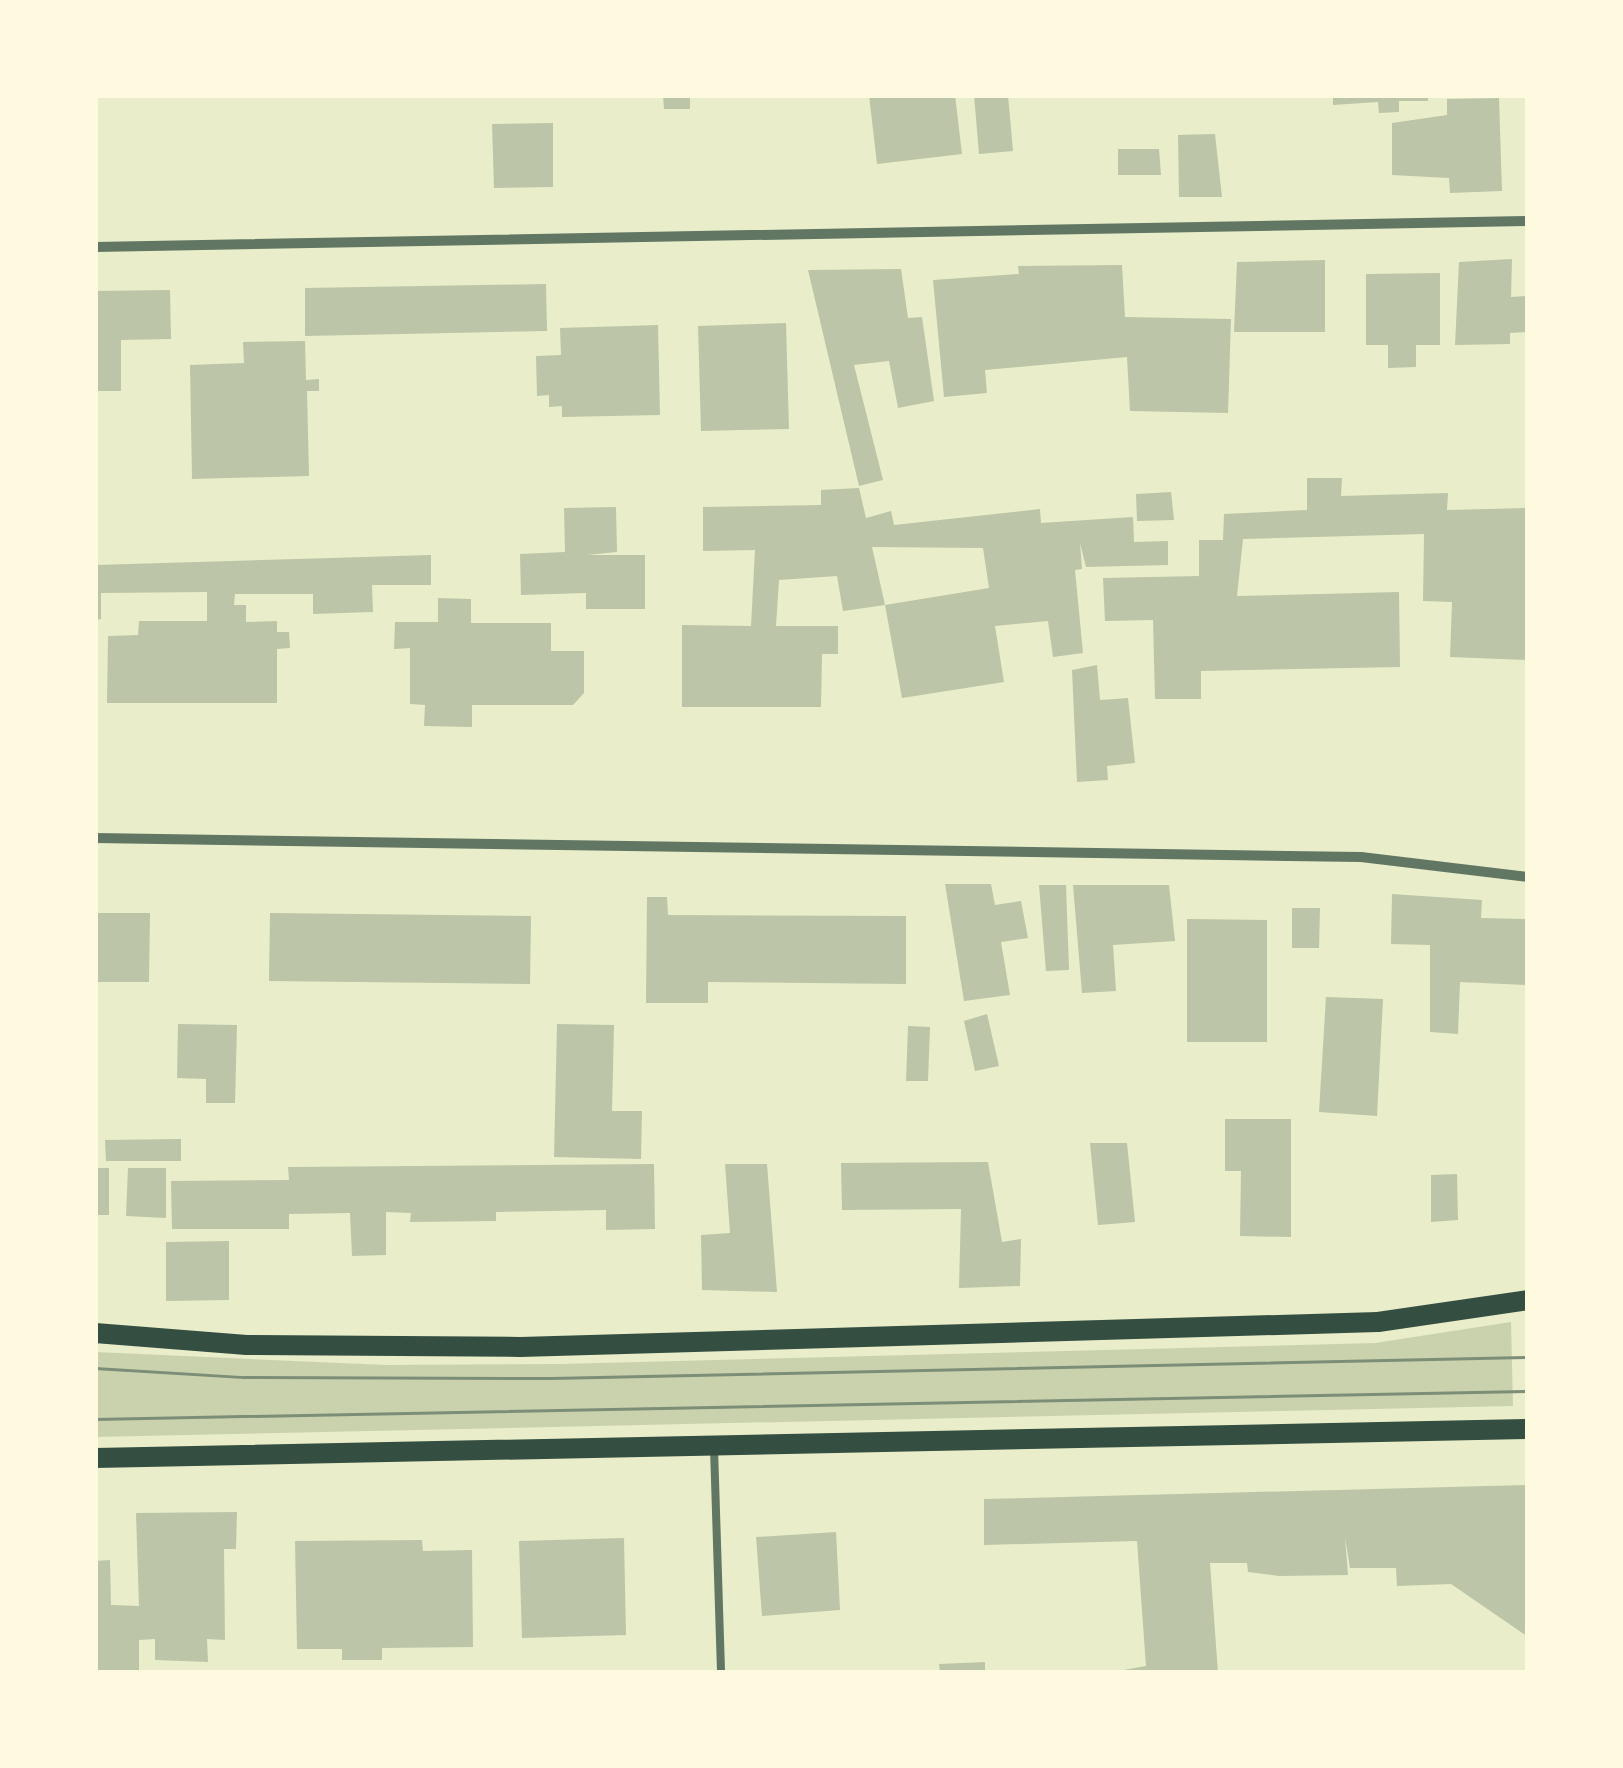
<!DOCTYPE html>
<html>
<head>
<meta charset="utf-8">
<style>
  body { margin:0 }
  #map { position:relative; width:1623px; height:1768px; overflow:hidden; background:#e9edc9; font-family:Montserrat,sans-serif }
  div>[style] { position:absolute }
  .green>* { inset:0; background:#cad2ad }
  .building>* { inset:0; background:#bcc5a7 }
  .service>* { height:8px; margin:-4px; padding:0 4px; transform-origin:4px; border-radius:4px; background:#617663 }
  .minor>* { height:10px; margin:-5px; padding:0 5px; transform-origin:5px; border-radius:5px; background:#617663 }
  .secondary>* { height:20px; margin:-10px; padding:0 10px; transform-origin:10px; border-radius:10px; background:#344e41 }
  .tram>* { height:2.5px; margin:-1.25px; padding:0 1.25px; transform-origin:1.25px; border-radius:1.25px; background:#7c8e77 }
  span { translate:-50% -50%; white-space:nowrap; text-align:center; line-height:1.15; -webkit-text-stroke:9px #fefae0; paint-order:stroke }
  .frame { position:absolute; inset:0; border:98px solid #fefae0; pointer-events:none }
</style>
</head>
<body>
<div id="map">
  <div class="green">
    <i style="clip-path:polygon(1511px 1322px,1513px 1406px,95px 1437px,95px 1352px,385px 1365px,561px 1364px,1375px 1343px)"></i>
  </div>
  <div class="building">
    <i style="clip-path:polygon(663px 95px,690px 95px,690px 109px,664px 109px)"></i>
    <i style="clip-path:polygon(869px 95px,955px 95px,962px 154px,877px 164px)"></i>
    <i style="clip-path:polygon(974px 95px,1008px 95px,1013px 151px,979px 154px)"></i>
    <i style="clip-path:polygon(1333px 95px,1428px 95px,1428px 101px,1399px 101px,1399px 112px,1379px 113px,1378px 102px,1333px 105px)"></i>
    <i style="clip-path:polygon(1499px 98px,1502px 191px,1450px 193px,1449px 178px,1392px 175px,1392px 123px,1447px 115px,1447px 99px)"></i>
    <i style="clip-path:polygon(553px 123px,553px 187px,494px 188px,492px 124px)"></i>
    <i style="clip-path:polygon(1215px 134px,1222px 197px,1179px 197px,1178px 135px)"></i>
    <i style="clip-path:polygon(1118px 149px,1159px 149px,1161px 175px,1118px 175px)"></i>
    <i style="clip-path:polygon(1512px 259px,1511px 297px,1528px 296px,1528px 332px,1510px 333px,1510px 344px,1455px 345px,1459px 262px)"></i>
    <i style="clip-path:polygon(1325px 260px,1325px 332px,1234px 332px,1237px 262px)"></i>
    <i style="clip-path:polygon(1122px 265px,1125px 317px,1231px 319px,1228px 413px,1130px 411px,1127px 357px,985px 370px,987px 393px,944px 397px,933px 280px,1019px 274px,1018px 266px)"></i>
    <i style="clip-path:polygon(901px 269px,908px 318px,922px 317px,934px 401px,898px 408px,889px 361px,854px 365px,883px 480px,859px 486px,808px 270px)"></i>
    <i style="clip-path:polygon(1440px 273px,1440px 345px,1416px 345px,1416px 367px,1388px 368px,1388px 345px,1366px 345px,1366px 274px)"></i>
    <i style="clip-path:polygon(546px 284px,547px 331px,305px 336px,305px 288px)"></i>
    <i style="clip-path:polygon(170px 290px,171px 339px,121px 340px,121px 391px,95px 391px,95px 291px)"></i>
    <i style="clip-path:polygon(786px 323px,789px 429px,701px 431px,698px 326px)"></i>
    <i style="clip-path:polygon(658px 325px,660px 415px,562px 417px,562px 406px,549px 407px,549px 395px,537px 396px,536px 356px,561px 355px,560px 328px)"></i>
    <i style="clip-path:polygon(305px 341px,306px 380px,319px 379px,319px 391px,307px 391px,309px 476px,192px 479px,190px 365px,244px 363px,243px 342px)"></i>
    <i style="clip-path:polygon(1307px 478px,1342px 478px,1341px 496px,1448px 493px,1447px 510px,1528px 508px,1528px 660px,1450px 657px,1452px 602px,1423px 601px,1424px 534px,1243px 539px,1237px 596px,1399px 592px,1400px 667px,1201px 671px,1201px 699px,1155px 699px,1153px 620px,1105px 621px,1103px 578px,1199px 576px,1199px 540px,1223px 540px,1224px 514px,1307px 510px)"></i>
    <i style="clip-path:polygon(859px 488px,866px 518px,891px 511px,894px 525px,1040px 509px,1041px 523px,1133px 517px,1134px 542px,1168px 541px,1168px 565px,1086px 567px,1080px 543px,1082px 569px,1075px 570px,1083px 653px,1053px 657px,1048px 621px,995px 626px,1004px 682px,902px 698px,885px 605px,989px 588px,983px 548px,872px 547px,885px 605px,843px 611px,837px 576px,779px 580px,776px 626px,838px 626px,838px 654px,822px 654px,821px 707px,682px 707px,682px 625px,751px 626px,755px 550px,703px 551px,703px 507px,821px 505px,821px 490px)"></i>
    <i style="clip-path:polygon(1171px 492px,1174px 520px,1137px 521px,1136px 494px)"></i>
    <i style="clip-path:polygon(616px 507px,617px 552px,587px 555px,645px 555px,645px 609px,586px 609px,586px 593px,521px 595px,520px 554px,565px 552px,564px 508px)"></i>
    <i style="clip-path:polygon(431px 555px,431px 585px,372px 585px,373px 612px,313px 614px,313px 594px,235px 594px,234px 605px,246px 605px,246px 622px,277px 621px,277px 632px,289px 632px,290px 648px,277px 649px,277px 703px,107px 703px,108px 636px,138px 635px,139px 621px,207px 621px,207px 592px,101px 593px,101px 619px,95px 620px,95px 565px)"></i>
    <i style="clip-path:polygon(438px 598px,471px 599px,471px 623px,551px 623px,551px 651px,584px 651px,584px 693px,573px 705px,472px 705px,472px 727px,424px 726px,425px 705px,410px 704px,410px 648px,394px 649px,395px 622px,438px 622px)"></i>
    <i style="clip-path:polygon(1097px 665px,1100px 700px,1128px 698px,1135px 763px,1107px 766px,1108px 780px,1077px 782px,1072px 670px)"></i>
    <i style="clip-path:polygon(945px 884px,991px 884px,995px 905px,1021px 901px,1028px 938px,1001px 942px,1010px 995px,964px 1001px)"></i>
    <i style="clip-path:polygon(1039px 885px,1066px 885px,1069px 970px,1046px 971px)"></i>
    <i style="clip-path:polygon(1073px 885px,1169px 885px,1175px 941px,1113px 945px,1116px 991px,1082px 993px)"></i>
    <i style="clip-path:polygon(1392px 894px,1482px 900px,1481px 918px,1528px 919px,1528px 985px,1460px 982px,1458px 1034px,1430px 1032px,1430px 945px,1391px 944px)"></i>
    <i style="clip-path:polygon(647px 897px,667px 897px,668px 915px,906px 916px,906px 984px,708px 982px,708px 1003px,646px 1003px)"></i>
    <i style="clip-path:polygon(1292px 908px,1320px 908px,1319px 948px,1292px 948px)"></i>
    <i style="clip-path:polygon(95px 913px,150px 913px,149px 982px,95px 982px)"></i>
    <i style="clip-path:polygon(270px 913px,531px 916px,530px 984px,269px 981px)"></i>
    <i style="clip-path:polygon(1187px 919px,1267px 920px,1267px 1042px,1187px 1042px)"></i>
    <i style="clip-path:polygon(1326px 997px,1383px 999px,1377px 1116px,1319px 1112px)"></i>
    <i style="clip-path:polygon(987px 1014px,999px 1066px,975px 1071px,964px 1021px)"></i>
    <i style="clip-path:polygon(178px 1024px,237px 1025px,235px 1103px,206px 1103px,206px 1079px,177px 1078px)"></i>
    <i style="clip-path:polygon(557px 1024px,614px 1025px,612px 1111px,642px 1111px,641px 1159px,554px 1157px)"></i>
    <i style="clip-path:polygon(908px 1026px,930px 1027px,928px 1081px,906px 1081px)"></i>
    <i style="clip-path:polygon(1225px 1119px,1291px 1119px,1291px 1237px,1240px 1236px,1241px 1171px,1225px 1171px)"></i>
    <i style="clip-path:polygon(181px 1139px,181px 1161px,106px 1161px,105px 1140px)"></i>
    <i style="clip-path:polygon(1090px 1143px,1127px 1143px,1135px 1222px,1098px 1225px)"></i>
    <i style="clip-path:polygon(988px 1162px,1002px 1242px,1021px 1239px,1020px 1286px,959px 1288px,961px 1209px,842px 1210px,841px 1163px)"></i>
    <i style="clip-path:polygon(654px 1164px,655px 1229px,606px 1230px,606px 1210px,496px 1212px,496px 1221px,410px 1222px,411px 1213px,386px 1212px,386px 1255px,352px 1256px,350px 1213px,289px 1214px,289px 1229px,172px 1229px,171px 1181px,289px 1180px,288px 1167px)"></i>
    <i style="clip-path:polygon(725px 1164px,767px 1164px,777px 1292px,702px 1290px,701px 1235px,730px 1233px)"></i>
    <i style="clip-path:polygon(95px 1168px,109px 1168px,109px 1215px,95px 1215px)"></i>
    <i style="clip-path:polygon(128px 1168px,166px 1168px,166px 1218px,126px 1216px)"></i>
    <i style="clip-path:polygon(1457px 1174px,1458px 1220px,1431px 1222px,1431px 1175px)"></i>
    <i style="clip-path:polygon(229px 1241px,229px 1300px,166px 1301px,166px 1242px)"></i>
    <i style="clip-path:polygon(1528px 1485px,1528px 1637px,1451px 1584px,1397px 1586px,1396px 1568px,1350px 1568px,1345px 1537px,1348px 1575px,1279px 1576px,1248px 1572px,1247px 1563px,1210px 1563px,1218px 1673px,1107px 1673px,1146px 1666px,1137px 1541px,984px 1545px,984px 1499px)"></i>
    <i style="clip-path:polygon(237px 1512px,236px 1549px,224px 1549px,225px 1640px,207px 1639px,208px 1662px,155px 1660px,155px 1639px,139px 1640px,139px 1673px,95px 1673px,95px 1561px,110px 1560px,111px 1605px,139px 1606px,136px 1513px)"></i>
    <i style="clip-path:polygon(836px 1532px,840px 1610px,762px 1616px,756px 1537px)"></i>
    <i style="clip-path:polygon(624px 1538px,626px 1635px,522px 1638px,519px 1541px)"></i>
    <i style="clip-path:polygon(422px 1540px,423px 1551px,472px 1550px,473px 1647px,382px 1648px,382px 1660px,342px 1660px,342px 1649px,297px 1649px,295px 1541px)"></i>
    <i style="clip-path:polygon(985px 1662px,985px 1673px,940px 1673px,939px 1664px)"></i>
  </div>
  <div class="service">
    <i style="left:714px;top:1448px;width:225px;rotate:88.2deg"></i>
  </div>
  <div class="minor">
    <i style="left:95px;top:247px;width:1433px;rotate:-1.04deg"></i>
    <i style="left:95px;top:838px;width:1266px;rotate:0.86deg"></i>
    <i style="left:1361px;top:857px;width:168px;rotate:6.8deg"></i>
  </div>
  <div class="secondary">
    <i style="left:95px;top:1333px;width:152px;rotate:4.5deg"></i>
    <i style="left:247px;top:1345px;width:273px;rotate:0.4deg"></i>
    <i style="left:520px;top:1347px;width:858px;rotate:-1.67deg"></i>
    <i style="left:1378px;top:1322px;width:152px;rotate:-8.3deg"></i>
    <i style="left:95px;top:1458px;width:1433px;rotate:-1.16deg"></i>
  </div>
  <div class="tram">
    <i style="left:95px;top:1368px;width:149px;rotate:3.5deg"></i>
    <i style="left:244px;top:1377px;width:307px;rotate:0.2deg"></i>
    <i style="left:551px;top:1378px;width:977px;rotate:-1.23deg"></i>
    <i style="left:95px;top:1419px;width:1433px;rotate:-1.12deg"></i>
  </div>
  <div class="frame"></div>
</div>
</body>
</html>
